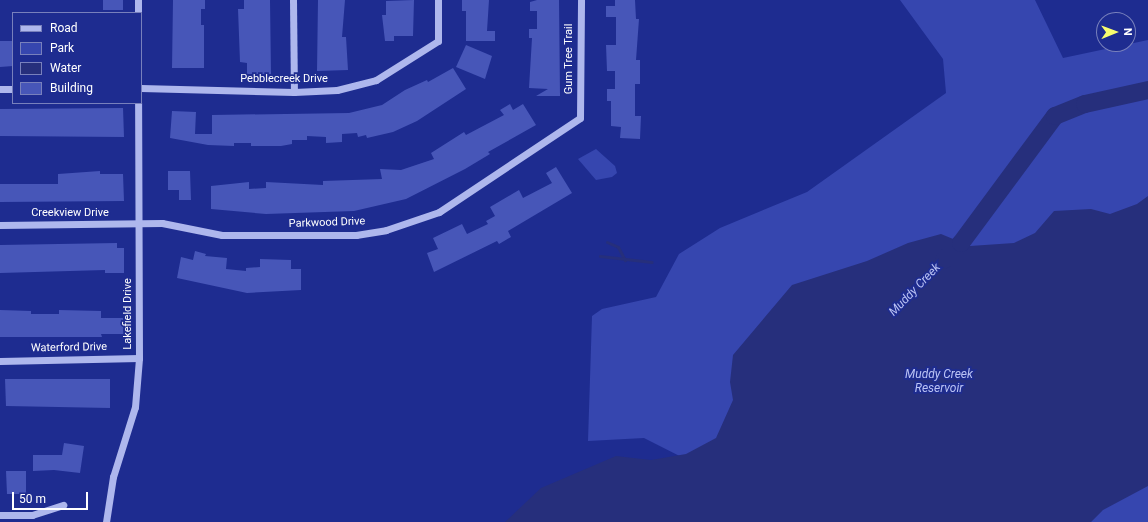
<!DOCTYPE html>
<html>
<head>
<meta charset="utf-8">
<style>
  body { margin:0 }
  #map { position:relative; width:1148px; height:522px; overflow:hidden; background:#1e2c90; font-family:Roboto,sans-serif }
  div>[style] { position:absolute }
  .green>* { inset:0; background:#3646af }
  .water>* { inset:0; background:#262f7c }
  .stream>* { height:3px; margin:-1.5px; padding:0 1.5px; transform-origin:1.5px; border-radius:1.5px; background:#262f7c }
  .river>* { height:18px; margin:-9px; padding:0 9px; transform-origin:9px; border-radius:9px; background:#262f7c }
  .building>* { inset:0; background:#4756b8 }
  .minor>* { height:7px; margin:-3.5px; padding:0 3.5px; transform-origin:3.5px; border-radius:3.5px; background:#aeb7ed }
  span { translate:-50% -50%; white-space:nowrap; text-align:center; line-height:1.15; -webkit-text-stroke:3.5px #1e2c90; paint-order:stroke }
  .street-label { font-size:11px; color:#fff }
  .water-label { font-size:12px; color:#bbc3f4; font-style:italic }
  .legend { position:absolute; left:12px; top:12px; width:130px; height:92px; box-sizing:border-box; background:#1e2c90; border:1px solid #7880bc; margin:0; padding:5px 7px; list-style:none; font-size:12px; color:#fff }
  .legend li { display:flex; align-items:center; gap:8px; height:20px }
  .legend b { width:20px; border:1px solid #7880bc }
  .north { position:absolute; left:1096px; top:12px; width:40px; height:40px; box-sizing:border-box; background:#1e2c90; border:1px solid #7880bc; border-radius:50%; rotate:89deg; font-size:11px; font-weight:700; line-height:16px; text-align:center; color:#fff }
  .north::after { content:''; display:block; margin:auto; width:14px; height:18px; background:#f8fc6e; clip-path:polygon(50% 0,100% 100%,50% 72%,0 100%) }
  .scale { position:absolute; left:12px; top:492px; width:76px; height:18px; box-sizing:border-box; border:2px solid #fff; border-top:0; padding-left:5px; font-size:12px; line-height:14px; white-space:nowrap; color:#fff; -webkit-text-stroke:3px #1e2c90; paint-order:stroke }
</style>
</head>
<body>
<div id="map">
  <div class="green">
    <i style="clip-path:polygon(900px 0,1035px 0,1063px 58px,1148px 40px,1148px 522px,810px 522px,644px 438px,588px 441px,592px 316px,602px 309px,656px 297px,679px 254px,720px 228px,807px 192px,946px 93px,943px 59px)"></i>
    <i style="clip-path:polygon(596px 149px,615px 166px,617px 173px,612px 177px,596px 180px,578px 159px)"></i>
  </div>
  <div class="water">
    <i style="clip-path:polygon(1148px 196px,1148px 486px,1103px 510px,1091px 522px,505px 522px,541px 488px,616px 456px,651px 460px,686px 454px,716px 438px,733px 400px,730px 382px,733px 355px,792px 285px,867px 261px,908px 243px,941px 234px,970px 246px,1014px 243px,1035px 233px,1054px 211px,1091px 209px,1110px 214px,1137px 204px)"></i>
  </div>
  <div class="stream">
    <i style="left:607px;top:242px;width:12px;rotate:24deg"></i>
    <i style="left:618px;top:247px;width:15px;rotate:62deg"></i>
    <i style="left:600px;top:256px;width:52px;rotate:6.6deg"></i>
  </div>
  <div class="river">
    <i style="left:944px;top:260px;width:24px;rotate:-45deg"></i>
    <i style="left:961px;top:243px;width:158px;rotate:-53.5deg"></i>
    <i style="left:1055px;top:116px;width:32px;rotate:-22deg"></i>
    <i style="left:1085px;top:104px;width:65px;rotate:-12.5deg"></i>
  </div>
  <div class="building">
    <i style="clip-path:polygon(103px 0,123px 0,123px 10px,103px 10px)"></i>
    <i style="clip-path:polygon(173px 0,205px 0,205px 9px,201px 9px,201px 25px,204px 25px,204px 68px,172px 68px)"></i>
    <i style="clip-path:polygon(244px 0,270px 0,271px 74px,247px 74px,247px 63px,240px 62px,238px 9px,244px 9px)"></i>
    <i style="clip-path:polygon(318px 0,345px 0,342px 37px,346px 37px,348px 70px,317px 71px)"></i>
    <i style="clip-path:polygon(414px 0,413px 36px,394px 36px,394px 41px,385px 41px,382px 15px,386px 15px,386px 1px)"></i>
    <i style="clip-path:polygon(462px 0,489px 0,487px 31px,495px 31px,495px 41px,466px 41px,466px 11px,462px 11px)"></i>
    <i style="clip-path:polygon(537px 0,559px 0,560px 96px,536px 96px,548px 89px,529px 88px,532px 38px,529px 38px,529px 29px,537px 29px,537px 11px,530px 11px,530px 2px)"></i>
    <i style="clip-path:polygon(615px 0,635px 0,636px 19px,639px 19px,636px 60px,640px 60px,640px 84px,635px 84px,635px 116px,641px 116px,640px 139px,620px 138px,621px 127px,611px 126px,611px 101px,607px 101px,607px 89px,615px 89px,615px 71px,607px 71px,606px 45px,616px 45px,616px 17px,606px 17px,606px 6px,615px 6px)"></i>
    <i style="clip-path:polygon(0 41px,13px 41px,13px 66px,0 67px)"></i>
    <i style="clip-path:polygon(466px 45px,492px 56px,485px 79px,456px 67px)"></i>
    <i style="clip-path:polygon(453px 68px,466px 89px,417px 121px,393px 132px,367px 138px,366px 135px,358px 137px,357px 133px,342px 134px,342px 142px,326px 143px,326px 137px,307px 136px,307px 140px,292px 140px,292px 144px,281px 146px,251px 146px,251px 143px,234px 143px,234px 146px,208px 145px,170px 138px,172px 111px,196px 112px,195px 134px,212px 134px,212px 115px,349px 113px,382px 105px,405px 90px,427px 80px,428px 82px)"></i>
    <i style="clip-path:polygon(510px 104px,513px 110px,523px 104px,536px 125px,488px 152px,490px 154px,465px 169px,406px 199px,354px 211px,266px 214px,211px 209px,211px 186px,249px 182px,249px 189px,266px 188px,266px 182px,323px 185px,323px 181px,382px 179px,380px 169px,401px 170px,434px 159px,431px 153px,464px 132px,466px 135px,504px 115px,500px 110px)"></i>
    <i style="clip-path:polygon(123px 108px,124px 137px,0 136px,0 109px)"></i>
    <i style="clip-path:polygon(556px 167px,572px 193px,508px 231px,511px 237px,499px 244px,497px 241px,434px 272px,427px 253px,438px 249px,433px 238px,462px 224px,467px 234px,488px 224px,486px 221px,495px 216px,490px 207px,519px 190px,523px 198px,552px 183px,546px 173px)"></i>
    <i style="clip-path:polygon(100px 171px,100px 174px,123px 174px,124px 201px,0 202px,0 184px,58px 184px,58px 174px)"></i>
    <i style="clip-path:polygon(168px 171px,190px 171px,191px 200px,179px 200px,179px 190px,168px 190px)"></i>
    <i style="clip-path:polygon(117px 243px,117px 248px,124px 248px,124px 273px,105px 273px,105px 270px,0 273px,0 245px)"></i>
    <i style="clip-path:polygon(195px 251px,206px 254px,205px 256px,227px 258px,226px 269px,246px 271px,246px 268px,260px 267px,260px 259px,291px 260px,291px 269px,301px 269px,301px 290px,247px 293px,177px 278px,181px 257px,193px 260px)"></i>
    <i style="clip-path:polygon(0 310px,31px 311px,31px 314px,59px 314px,59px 310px,101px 311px,101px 318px,123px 318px,124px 334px,101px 334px,102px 337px,0 337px)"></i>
    <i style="clip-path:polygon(5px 379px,110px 379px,110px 408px,6px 406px)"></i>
    <i style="clip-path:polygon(64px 443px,84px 446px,80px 473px,54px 470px,33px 471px,33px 455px,62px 455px)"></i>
    <i style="clip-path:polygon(6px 471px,26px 471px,26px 494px,7px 494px)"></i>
  </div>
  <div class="minor">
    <i style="left:138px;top:0;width:13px;rotate:90deg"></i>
    <i style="left:293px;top:0;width:92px;rotate:89.4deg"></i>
    <i style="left:141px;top:88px;width:153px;rotate:1.5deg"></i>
    <i style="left:294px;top:92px;width:43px;rotate:-2.7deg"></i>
    <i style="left:337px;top:90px;width:40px;rotate:-14.4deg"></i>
    <i style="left:376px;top:80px;width:73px;rotate:-32.2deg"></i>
    <i style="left:438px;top:41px;width:41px;rotate:-90deg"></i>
    <i style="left:0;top:89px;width:13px"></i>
    <i style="left:0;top:225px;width:162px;rotate:-0.7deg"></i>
    <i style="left:162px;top:223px;width:61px;rotate:11.3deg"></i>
    <i style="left:222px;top:235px;width:134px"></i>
    <i style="left:356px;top:235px;width:30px;rotate:-9deg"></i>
    <i style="left:386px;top:230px;width:56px;rotate:-18.8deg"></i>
    <i style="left:439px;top:212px;width:169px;rotate:-33.7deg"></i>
    <i style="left:580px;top:118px;width:118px;rotate:-89.5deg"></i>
    <i style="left:0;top:361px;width:139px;rotate:-1.2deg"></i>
    <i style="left:0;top:515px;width:32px"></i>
    <i style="left:32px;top:515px;width:33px;rotate:-18deg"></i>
    <i style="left:106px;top:522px;width:46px;rotate:-81.2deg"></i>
    <i style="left:113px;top:477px;width:73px;rotate:-72.6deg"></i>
    <i style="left:135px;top:407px;width:49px;rotate:-85.3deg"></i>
    <i style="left:139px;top:358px;width:255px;rotate:-90.2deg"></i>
  </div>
  <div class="street-label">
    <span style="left:569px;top:59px;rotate:-90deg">Gum Tree Trail</span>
    <span style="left:284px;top:79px">Pebblecreek Drive</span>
    <span style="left:70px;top:213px">Creekview Drive</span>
    <span style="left:327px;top:223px;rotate:-2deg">Parkwood Drive</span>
    <span style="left:128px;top:314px;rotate:-90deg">Lakefield Drive</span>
    <span style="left:69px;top:348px;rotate:-1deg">Waterford Drive</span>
  </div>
  <div class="water-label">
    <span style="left:915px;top:290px;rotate:-46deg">Muddy Creek</span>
    <span style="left:939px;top:382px">Muddy Creek<br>Reservoir</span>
  </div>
  <ul class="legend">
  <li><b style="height:5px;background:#aeb7ed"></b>Road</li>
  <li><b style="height:11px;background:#3646af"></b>Park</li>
  <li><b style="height:11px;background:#262f7c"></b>Water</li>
  <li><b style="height:11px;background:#4756b8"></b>Building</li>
  </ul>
  <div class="north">N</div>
  <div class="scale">50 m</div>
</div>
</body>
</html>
